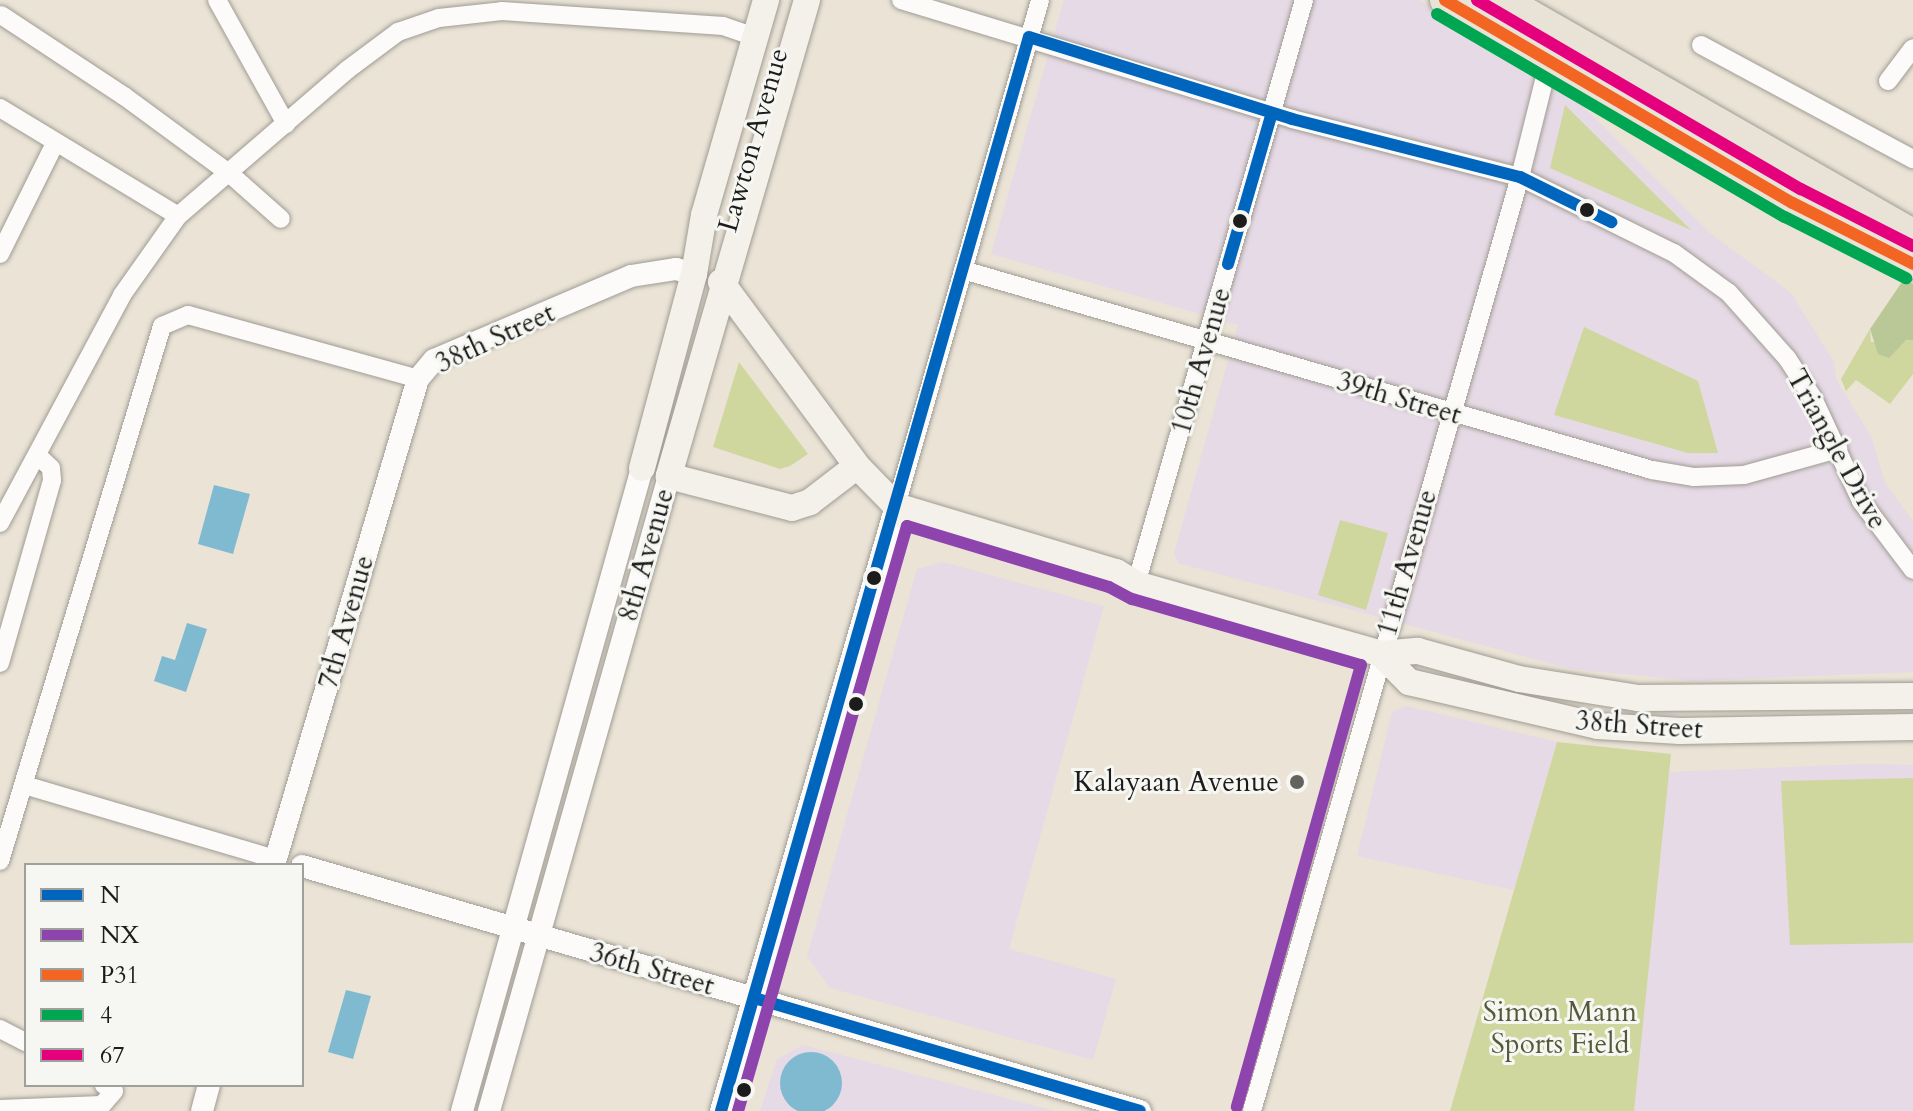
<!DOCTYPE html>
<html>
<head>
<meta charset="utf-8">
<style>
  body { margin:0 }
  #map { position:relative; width:1913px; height:1111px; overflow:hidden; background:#eae3d6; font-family:Cardo,serif }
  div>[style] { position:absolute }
  .built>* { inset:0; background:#e6dae6 }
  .green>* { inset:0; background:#cfd79f }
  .forest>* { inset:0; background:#bac897 }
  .water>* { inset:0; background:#80bad1 }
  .round { border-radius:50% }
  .roads { filter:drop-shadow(0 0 2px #a09c94) drop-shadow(0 0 2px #a09c94) }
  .minor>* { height:18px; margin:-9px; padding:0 9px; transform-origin:9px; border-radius:9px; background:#fcfbf9 }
  .tertiary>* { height:22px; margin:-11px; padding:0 11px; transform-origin:11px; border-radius:11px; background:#fcfbf9 }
  .secondary>* { height:26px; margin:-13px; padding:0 13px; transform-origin:13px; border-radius:13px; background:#f4f1ea }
  .primary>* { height:30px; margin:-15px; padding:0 15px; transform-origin:15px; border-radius:15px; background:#e9e2d6 }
  .bus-1>* { height:12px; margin:-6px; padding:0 6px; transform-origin:6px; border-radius:6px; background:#0065bd }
  .bus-2>* { height:12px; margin:-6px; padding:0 6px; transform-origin:6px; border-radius:6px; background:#8e44ad }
  .bus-3>* { height:12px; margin:-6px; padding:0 6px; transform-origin:6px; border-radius:6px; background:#f26522 }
  .bus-4>* { height:12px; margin:-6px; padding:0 6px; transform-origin:6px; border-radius:6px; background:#00a651 }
  .bus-5>* { height:12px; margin:-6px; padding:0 6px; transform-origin:6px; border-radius:6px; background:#e5007d }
  .dots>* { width:22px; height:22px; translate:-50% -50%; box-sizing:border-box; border:4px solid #f6f6f2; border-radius:50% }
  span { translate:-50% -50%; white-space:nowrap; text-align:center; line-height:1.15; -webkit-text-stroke:6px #f6f6f2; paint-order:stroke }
  .street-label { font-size:28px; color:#1c1c1c }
  .poi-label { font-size:28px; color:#1c1c1c }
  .right { translate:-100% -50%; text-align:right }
  .park-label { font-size:28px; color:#535a3a }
  .legend { position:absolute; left:24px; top:863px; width:280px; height:224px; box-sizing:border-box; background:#f6f6f2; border:2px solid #9f9f9c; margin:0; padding:10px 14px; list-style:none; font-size:24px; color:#1c1c1c }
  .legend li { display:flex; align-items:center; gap:16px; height:40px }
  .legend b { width:40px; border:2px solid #9f9f9c }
</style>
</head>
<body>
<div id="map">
  <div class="built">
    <i style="clip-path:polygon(1064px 0,1419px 0,1573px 96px,1710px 233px,1791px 293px,1834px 362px,1836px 379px,1871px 436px,1885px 483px,1913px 521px,1913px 672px,1695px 681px,1571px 669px,1178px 563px,1174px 553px,1238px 325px,991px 254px)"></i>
    <i style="clip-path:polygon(943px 562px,1104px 606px,1009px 949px,1116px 979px,1093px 1060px,830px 988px,807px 956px,917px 569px)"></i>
    <i style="clip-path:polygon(1406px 706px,1557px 742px,1514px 890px,1357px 856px,1392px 712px)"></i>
    <i style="clip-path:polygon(1865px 764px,1913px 765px,1913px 1111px,1634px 1111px,1669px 772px)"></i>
    <i style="clip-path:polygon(803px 1045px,1055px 1111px,760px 1111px,777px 1059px)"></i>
  </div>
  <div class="green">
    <i style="clip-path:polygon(1565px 105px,1691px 230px,1550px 168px)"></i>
    <i style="clip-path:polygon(1584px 327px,1698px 381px,1718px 453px,1688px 453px,1554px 415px)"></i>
    <i style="clip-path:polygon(1870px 329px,1871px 342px,1913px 340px,1913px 374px,1890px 404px,1856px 380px,1846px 391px,1841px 379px)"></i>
    <i style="clip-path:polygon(739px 362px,808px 454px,790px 466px,780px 469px,713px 447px)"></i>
    <i style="clip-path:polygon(1340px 520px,1388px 533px,1366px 610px,1318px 595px)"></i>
    <i style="clip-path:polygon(1557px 742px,1671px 754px,1634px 1111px,1450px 1111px)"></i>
    <i style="clip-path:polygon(1913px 778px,1913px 943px,1790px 945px,1781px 781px)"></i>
  </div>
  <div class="forest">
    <i style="clip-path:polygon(1904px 279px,1913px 284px,1913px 340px,1906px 340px,1889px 358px,1878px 354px,1870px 329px)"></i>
  </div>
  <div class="water">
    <i style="clip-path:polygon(214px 485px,250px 494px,233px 554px,198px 544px)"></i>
    <i style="clip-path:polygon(187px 623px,207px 629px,186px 692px,154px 681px,162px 656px,175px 660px)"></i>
    <i style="clip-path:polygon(346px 990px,371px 996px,353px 1059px,328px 1052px)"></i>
    <i class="round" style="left:780px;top:1052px;width:62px;height:62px"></i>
  </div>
  <div class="roads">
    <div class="minor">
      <i style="left:217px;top:0;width:142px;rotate:60.9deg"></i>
      <i style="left:901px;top:0;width:409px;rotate:16.9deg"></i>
      <i style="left:1292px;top:119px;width:235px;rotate:14.3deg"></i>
      <i style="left:1520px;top:177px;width:172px;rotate:26.3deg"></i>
      <i style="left:1674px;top:253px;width:68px;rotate:36deg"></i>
      <i style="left:1729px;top:293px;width:87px;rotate:48.3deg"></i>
      <i style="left:1787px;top:358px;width:48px;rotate:57deg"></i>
      <i style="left:1813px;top:398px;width:114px;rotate:65deg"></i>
      <i style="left:1861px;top:501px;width:86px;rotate:53deg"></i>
      <i style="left:1px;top:15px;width:147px;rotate:33.4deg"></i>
      <i style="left:124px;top:96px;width:130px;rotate:36.3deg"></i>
      <i style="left:229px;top:173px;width:69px;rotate:41.5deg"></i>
      <i style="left:1701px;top:45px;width:241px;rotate:28.3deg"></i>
      <i style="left:1888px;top:81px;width:41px;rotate:-52.9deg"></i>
      <i style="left:0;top:108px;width:208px;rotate:31.2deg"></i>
      <i style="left:0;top:254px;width:124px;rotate:-63.6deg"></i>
      <i style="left:963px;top:270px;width:717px;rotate:16.19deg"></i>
      <i style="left:1652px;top:470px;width:43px;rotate:9.5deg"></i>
      <i style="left:1694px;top:477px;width:50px;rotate:-2.3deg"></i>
      <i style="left:1744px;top:475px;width:98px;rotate:-15.5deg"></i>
      <i style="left:896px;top:506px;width:526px;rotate:-74.11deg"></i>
      <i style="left:0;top:523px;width:259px;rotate:-61.8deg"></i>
      <i style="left:122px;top:295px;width:97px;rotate:-54.7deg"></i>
      <i style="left:178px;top:216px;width:223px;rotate:-40.8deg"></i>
      <i style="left:347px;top:70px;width:64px;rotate:-36.7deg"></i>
      <i style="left:398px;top:32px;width:43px;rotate:-18.9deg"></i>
      <i style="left:439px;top:18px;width:63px;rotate:-6.3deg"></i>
      <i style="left:502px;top:11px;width:222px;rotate:3.9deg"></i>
      <i style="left:723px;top:26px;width:34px;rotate:19deg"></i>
      <i style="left:1136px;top:584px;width:608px;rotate:-73.95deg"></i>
      <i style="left:0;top:663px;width:190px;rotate:-74.1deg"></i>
      <i style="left:52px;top:480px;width:12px;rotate:-95deg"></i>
      <i style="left:51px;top:468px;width:16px;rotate:-137deg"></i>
      <i style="left:24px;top:785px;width:263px;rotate:16.4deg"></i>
      <i style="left:0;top:861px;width:559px;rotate:-73.15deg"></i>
      <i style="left:162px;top:326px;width:28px;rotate:-23deg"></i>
      <i style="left:188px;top:315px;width:239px;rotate:15.5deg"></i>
      <i style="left:0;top:1029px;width:29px;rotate:27deg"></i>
      <i style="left:0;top:1109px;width:102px;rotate:-2.2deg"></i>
      <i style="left:102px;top:1105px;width:18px;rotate:-49deg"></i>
      <i style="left:114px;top:1091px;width:12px;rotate:-149deg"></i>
      <i style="left:1252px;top:1111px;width:972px;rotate:-73.99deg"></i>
      <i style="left:1520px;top:177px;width:120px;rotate:-76deg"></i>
    </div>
    <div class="tertiary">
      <i style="left:274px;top:865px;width:507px;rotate:-73.5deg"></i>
      <i style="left:418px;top:379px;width:25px;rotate:-50deg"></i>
      <i style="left:434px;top:360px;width:214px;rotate:-23.1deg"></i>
      <i style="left:631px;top:276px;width:46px;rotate:-8.8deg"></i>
      <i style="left:676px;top:269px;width:19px;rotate:16deg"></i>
      <i style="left:302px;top:866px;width:873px;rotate:16.3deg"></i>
      <i style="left:202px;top:1111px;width:27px;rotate:-75deg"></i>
      <i style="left:462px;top:1111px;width:668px;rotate:-74.36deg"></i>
      <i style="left:489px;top:1111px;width:660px;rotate:-74.17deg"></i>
      <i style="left:721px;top:1111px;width:630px;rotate:-73.87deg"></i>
    </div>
    <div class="secondary">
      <i style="left:807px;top:0;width:496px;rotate:106.2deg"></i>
      <i style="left:669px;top:476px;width:127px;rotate:14.6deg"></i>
      <i style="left:792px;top:508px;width:19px;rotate:-18deg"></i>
      <i style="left:810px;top:502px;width:59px;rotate:-37.5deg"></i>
      <i style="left:721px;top:282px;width:229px;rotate:53.5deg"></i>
      <i style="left:857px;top:466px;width:71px;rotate:45.6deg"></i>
      <i style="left:642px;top:468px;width:201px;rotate:-75deg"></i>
      <i style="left:694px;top:274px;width:60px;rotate:-80.4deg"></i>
      <i style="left:704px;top:215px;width:224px;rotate:-73.9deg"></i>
      <i style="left:896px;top:506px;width:230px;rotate:16.7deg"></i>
      <i style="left:1116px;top:572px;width:23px;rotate:31deg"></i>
      <i style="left:1136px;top:584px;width:255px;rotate:15.9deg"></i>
      <i style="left:1381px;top:654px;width:37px;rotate:-5deg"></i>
      <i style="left:1418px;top:651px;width:105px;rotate:15.5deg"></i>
      <i style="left:1519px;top:679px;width:121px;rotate:9.1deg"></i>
      <i style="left:1638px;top:698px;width:275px;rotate:-0.4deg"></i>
      <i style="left:1381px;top:654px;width:40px;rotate:45deg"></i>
      <i style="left:1409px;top:682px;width:194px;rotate:13.1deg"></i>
      <i style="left:1598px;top:726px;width:82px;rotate:3.5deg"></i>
      <i style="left:1680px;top:731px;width:233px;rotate:-1deg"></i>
    </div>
    <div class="primary">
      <i style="left:1445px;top:0;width:403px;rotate:30.3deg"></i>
      <i style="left:1793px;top:203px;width:135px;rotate:26.9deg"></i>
      <i style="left:1504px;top:0;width:471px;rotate:29.8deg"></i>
    </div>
  </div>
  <div class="bus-1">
    <i style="left:1228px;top:264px;width:157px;rotate:-73.8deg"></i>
    <i style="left:754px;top:998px;width:402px;rotate:16.3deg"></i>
    <i style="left:721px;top:1111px;width:1117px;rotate:-74deg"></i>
    <i style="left:1029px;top:37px;width:275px;rotate:17.3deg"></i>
    <i style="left:1292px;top:119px;width:235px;rotate:14.3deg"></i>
    <i style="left:1520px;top:177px;width:102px;rotate:26.3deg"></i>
  </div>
  <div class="bus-2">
    <i style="left:738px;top:1111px;width:609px;rotate:-73.89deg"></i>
    <i style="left:907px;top:526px;width:211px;rotate:16.8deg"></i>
    <i style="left:1109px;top:587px;width:26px;rotate:28deg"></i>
    <i style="left:1132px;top:599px;width:238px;rotate:16.1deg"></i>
    <i style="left:1361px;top:665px;width:459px;rotate:105.7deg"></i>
  </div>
  <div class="bus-3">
    <i style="left:1445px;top:0;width:403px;rotate:30.3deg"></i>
    <i style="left:1793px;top:203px;width:135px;rotate:26.9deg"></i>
  </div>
  <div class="bus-4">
    <i style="left:1437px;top:14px;width:403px;rotate:30.3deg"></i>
    <i style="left:1785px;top:217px;width:136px;rotate:26.8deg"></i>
  </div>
  <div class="bus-5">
    <i style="left:1477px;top:0;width:375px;rotate:30.3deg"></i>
    <i style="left:1801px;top:189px;width:126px;rotate:27deg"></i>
  </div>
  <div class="dots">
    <i style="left:1587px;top:210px;background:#1c1c1c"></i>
    <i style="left:1240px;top:221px;background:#1c1c1c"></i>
    <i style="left:874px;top:578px;background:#1c1c1c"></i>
    <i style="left:856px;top:704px;background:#1c1c1c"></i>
    <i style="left:1297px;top:782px;background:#64625d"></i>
    <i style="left:744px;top:1090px;background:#1c1c1c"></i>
  </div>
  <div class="street-label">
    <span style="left:753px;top:140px;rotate:-74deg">Lawton Avenue</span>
    <span style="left:495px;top:338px;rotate:-25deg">38th Street</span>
    <span style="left:1201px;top:361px;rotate:-74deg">10th Avenue</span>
    <span style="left:1399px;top:398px;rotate:16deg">39th Street</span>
    <span style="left:1837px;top:449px;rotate:61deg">Triangle Drive</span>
    <span style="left:646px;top:555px;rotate:-74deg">8th Avenue</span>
    <span style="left:1407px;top:563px;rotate:-74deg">11th Avenue</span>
    <span style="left:346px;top:622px;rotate:-74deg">7th Avenue</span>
    <span style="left:1639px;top:725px;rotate:4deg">38th Street</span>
    <span style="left:652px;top:969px;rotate:16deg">36th Street</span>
  </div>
  <div class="poi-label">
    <span class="right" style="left:1279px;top:782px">Kalayaan Avenue</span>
  </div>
  <div class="park-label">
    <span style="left:1560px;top:1028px">Simon Mann<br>Sports Field</span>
  </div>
  <ul class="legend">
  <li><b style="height:10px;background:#0065bd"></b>N</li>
  <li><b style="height:10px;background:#8e44ad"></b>NX</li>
  <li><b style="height:10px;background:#f26522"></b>P31</li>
  <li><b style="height:10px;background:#00a651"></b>4</li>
  <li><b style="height:10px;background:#e5007d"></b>67</li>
  </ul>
</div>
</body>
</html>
